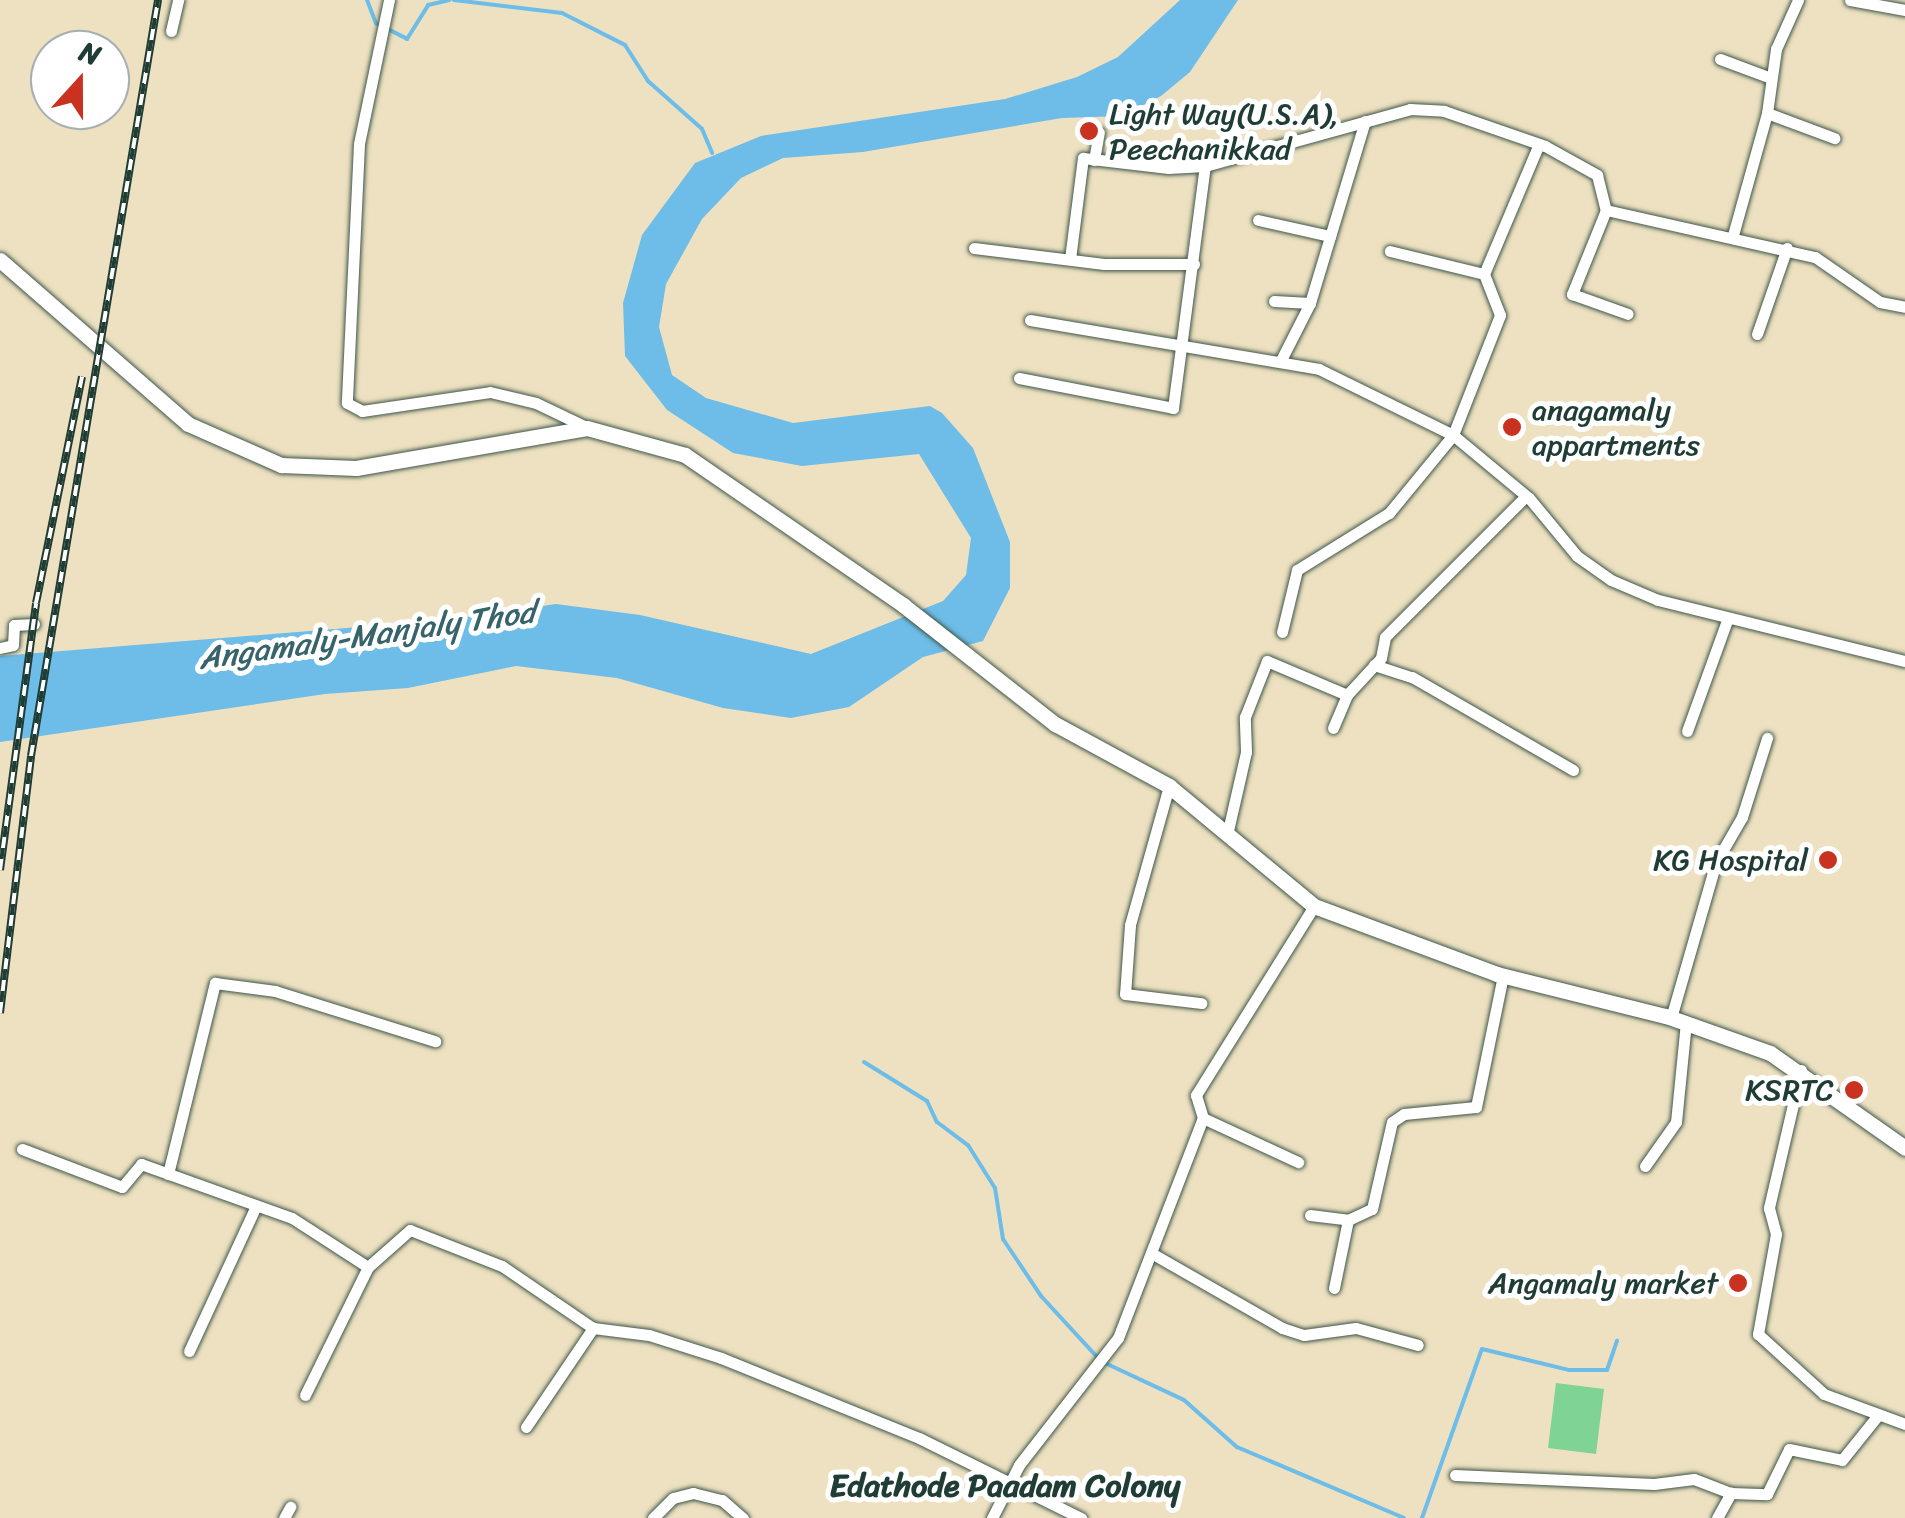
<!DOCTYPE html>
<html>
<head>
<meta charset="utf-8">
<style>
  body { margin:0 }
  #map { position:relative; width:1905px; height:1518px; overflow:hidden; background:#ede1c1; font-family:Sriracha,sans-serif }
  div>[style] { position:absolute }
  .green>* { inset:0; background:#7fd395 }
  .water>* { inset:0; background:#6ebde8 }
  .stream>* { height:4px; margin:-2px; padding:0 2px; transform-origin:2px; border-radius:2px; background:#6ebde8 }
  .roads { filter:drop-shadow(0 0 2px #3e5649) drop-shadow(0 0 2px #3e5649) }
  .street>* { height:11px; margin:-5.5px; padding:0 5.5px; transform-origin:5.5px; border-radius:5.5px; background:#fff }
  .secondary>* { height:15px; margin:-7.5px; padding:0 7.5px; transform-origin:7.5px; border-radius:7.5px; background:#fff }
  .rail>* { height:8px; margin-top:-4px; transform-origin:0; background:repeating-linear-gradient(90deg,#fff 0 11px,#1f3d34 0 22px); box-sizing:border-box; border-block:2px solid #1f3d34 }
  .dots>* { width:28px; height:28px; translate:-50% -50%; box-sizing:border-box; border:5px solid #fff; border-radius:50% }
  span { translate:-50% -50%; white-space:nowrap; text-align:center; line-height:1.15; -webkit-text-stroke:10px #fff; paint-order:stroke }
  .poi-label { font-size:30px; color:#1f3d34 }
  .left { translate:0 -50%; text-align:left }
  .right { translate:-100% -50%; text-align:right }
  .water-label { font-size:32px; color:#37636a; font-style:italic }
  .neighbourhood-label { font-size:32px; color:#1f3d34; font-weight:700 }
  .north { position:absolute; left:30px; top:30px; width:100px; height:100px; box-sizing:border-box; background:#fff; border:2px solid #a5b1ae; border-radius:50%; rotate:21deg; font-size:28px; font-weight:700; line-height:40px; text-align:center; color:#1f3d34 }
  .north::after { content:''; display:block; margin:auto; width:35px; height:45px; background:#c8321e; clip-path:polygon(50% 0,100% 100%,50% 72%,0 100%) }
</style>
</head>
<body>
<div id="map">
  <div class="green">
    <i style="clip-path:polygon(1556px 1383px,1604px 1389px,1596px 1454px,1548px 1448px)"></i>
  </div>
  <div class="water">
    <i style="clip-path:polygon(1180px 0,1238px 0,1190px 72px,1161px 96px,1122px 116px,1062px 118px,863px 152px,783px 158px,741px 178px,702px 219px,666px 284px,659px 327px,672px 375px,706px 398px,793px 423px,930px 406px,942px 413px,973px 448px,1010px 542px,1010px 588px,983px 641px,923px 657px,849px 707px,791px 718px,723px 708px,617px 678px,516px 666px,408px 688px,325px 694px,0 742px,0 656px,446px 620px,556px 604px,640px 615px,811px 654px,943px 601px,966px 575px,971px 538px,919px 454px,802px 466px,733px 453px,667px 410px,625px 356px,623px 303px,642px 235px,695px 163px,761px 136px,1005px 99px,1077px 77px,1118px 57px)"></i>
  </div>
  <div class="stream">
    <i style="left:367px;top:0;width:25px;rotate:69deg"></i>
    <i style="left:376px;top:23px;width:35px;rotate:27deg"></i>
    <i style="left:407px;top:39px;width:40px;rotate:-58deg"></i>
    <i style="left:428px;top:5px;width:22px;rotate:-13deg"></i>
    <i style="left:454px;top:0;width:109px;rotate:6.9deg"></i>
    <i style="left:562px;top:13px;width:71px;rotate:26.9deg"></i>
    <i style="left:625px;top:45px;width:43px;rotate:57.4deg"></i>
    <i style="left:648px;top:81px;width:72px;rotate:41.6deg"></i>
    <i style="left:702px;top:129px;width:26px;rotate:67deg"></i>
    <i style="left:864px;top:1062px;width:74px;rotate:31.8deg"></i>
    <i style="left:927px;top:1101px;width:23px;rotate:65deg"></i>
    <i style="left:937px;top:1122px;width:39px;rotate:37deg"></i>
    <i style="left:968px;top:1145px;width:51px;rotate:57.9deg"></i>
    <i style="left:995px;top:1188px;width:52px;rotate:81.1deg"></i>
    <i style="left:1003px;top:1239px;width:69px;rotate:56.3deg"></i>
    <i style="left:1041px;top:1296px;width:83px;rotate:47.4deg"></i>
    <i style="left:1105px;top:1363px;width:87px;rotate:25.1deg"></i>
    <i style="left:1184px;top:1400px;width:71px;rotate:41.6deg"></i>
    <i style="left:1237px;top:1447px;width:181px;rotate:23deg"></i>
    <i style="left:1422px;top:1518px;width:179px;rotate:-70.5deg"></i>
    <i style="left:1482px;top:1349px;width:89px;rotate:13.6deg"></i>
    <i style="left:1569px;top:1370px;width:38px"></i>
    <i style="left:1607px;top:1370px;width:31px;rotate:-71deg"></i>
  </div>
  <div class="roads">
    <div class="street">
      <i style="left:389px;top:0;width:147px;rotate:101.8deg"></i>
      <i style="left:359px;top:144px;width:259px;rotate:92.7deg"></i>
      <i style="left:347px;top:403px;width:17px;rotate:28deg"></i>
      <i style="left:362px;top:411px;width:129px;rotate:-8.4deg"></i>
      <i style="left:490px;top:392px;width:47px;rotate:13.4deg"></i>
      <i style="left:536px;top:403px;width:55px;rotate:25.6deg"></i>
      <i style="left:1850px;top:0;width:56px;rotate:10.3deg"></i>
      <i style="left:171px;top:31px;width:32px;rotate:-77deg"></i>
      <i style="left:1720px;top:59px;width:54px;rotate:20.4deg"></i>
      <i style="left:1767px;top:113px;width:72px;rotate:20.5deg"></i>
      <i style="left:1094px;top:160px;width:28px;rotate:-80deg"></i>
      <i style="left:1606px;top:210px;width:91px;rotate:112deg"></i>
      <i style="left:1572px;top:294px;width:59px;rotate:19.7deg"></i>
      <i style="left:1258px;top:220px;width:74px;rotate:12.5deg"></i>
      <i style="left:1733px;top:235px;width:127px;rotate:-74.4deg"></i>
      <i style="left:1767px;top:113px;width:65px;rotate:-82deg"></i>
      <i style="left:1776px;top:49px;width:54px;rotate:-65.8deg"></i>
      <i style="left:974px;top:248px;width:131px;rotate:7deg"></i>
      <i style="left:1104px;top:264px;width:90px"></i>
      <i style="left:1070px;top:259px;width:102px;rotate:-82.7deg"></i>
      <i style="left:1083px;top:158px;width:86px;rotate:6.7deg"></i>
      <i style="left:1168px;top:168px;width:37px;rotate:-3deg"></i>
      <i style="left:1205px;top:166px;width:213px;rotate:-15.5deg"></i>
      <i style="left:1410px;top:109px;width:34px;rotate:3deg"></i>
      <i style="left:1444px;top:111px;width:107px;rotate:19.1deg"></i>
      <i style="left:1545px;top:146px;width:60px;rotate:29.1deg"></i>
      <i style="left:1597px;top:175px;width:36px;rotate:76deg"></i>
      <i style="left:1606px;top:210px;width:214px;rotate:12.7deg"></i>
      <i style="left:1815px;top:257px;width:79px;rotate:34.7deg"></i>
      <i style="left:1880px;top:302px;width:25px;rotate:11deg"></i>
      <i style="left:1484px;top:274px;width:141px;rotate:-67.1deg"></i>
      <i style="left:1274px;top:301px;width:36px;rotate:3deg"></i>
      <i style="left:1310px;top:303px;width:190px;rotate:-73.2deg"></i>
      <i style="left:1030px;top:320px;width:293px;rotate:9.6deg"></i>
      <i style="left:1319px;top:369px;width:149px;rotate:26.2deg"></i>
      <i style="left:1453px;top:435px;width:99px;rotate:39.7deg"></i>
      <i style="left:1529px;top:498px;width:75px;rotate:50.4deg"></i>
      <i style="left:1577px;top:556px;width:42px;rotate:35.2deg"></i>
      <i style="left:1611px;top:580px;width:51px;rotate:23.1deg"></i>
      <i style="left:1658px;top:600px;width:254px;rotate:13.9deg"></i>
      <i style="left:1757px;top:334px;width:91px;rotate:-70.8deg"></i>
      <i style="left:1281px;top:360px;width:64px;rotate:-63deg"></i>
      <i style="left:1019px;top:378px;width:157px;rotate:11deg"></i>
      <i style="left:1173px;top:408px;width:244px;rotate:-82.5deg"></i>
      <i style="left:1282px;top:632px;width:64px;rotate:-76.4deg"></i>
      <i style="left:1297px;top:570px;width:108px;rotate:-31.8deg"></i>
      <i style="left:1389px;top:513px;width:101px;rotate:-50.6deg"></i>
      <i style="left:1453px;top:435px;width:129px;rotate:-68.6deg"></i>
      <i style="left:1500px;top:315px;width:44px;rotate:-111.3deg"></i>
      <i style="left:1484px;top:274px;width:97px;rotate:-166.3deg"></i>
      <i style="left:0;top:648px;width:13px;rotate:-13deg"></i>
      <i style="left:13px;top:645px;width:20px;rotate:-87deg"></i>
      <i style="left:14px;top:625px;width:20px;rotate:-3deg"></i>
      <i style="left:1374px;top:665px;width:40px;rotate:18deg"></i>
      <i style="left:1412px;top:677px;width:186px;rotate:30deg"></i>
      <i style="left:1333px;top:728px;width:36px;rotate:-67deg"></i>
      <i style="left:1347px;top:695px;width:50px;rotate:-47.4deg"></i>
      <i style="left:1381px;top:658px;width:21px;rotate:-79deg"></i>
      <i style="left:1385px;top:637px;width:199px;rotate:-45deg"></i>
      <i style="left:1687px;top:731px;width:120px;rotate:-70.1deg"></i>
      <i style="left:1169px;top:786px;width:144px;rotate:105.7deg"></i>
      <i style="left:1130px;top:925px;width:69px;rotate:94.1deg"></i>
      <i style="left:1125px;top:994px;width:77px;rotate:6.8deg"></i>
      <i style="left:1227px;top:835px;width:85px;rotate:-77.1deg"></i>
      <i style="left:1246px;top:752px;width:35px;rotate:-92deg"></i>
      <i style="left:1245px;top:717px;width:60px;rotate:-68.6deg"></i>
      <i style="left:1267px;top:661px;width:87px;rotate:23deg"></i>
      <i style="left:1671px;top:1018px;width:162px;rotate:-73.9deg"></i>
      <i style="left:1716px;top:862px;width:52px;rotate:-60deg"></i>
      <i style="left:1742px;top:817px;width:83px;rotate:-72.4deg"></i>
      <i style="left:1801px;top:1070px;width:142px;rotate:103.1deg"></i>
      <i style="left:1769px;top:1208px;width:27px;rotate:75deg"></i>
      <i style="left:1776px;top:1234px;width:102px;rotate:100.2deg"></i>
      <i style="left:1758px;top:1334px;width:89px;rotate:42.3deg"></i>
      <i style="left:1824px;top:1394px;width:86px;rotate:20.3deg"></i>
      <i style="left:1203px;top:1118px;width:105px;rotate:24.9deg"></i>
      <i style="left:22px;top:1149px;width:107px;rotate:20.8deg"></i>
      <i style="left:122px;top:1187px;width:30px;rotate:-50deg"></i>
      <i style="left:141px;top:1164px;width:160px;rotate:19.7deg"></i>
      <i style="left:292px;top:1218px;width:90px;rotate:32.8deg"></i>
      <i style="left:368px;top:1267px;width:56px;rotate:-41.4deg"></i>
      <i style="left:410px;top:1230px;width:99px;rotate:21.4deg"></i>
      <i style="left:502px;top:1266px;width:110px;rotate:34.3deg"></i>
      <i style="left:593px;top:1328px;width:56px;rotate:7.1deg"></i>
      <i style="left:649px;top:1335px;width:76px;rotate:17.7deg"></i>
      <i style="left:721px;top:1358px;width:214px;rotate:22deg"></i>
      <i style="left:919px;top:1438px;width:181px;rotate:26.3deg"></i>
      <i style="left:1645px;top:1166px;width:54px;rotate:-54.8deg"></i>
      <i style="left:1676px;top:1122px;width:100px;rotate:-84.3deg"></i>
      <i style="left:168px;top:1174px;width:197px;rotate:-76.2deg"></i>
      <i style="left:215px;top:983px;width:61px;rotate:7.6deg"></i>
      <i style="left:275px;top:991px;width:168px;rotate:17.4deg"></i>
      <i style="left:1310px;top:1215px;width:38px;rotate:7deg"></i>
      <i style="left:1348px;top:1220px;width:26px;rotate:-25deg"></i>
      <i style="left:1372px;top:1209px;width:89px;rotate:-77.1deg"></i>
      <i style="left:1392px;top:1122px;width:14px;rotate:-34deg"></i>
      <i style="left:1404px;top:1114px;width:72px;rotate:-5.6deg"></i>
      <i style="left:1476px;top:1107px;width:134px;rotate:-78.4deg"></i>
      <i style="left:1153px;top:1254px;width:149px;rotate:29.8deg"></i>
      <i style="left:1282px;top:1328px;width:23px;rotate:18deg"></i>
      <i style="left:1304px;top:1335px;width:52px;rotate:-7.7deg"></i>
      <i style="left:1356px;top:1328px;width:64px;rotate:15.3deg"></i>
      <i style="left:1334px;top:1288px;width:69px;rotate:-78.4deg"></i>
      <i style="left:189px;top:1351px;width:160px;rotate:-65.2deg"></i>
      <i style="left:305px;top:1395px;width:143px;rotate:-63.8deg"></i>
      <i style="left:526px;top:1427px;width:120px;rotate:-55.9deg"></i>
      <i style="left:1455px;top:1475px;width:199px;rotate:2.6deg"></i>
      <i style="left:1654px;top:1484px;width:40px;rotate:-7.1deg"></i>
      <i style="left:1694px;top:1479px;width:40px;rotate:21deg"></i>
      <i style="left:284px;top:1518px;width:13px;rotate:-61deg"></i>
      <i style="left:653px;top:1518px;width:28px;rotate:-45deg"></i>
      <i style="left:673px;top:1498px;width:21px;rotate:-14deg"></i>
      <i style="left:693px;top:1493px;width:30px;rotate:14deg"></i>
      <i style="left:722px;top:1500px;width:28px;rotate:41deg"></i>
      <i style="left:992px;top:1518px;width:59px;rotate:-63deg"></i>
      <i style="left:1019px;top:1465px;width:161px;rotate:-52.1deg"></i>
      <i style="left:1118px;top:1338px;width:236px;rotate:-68.9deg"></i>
      <i style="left:1203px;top:1118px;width:24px;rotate:-107deg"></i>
      <i style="left:1196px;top:1095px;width:223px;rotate:-58deg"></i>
      <i style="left:1717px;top:1518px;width:29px;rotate:-61deg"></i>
      <i style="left:1731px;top:1493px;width:36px;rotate:2deg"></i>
      <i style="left:1767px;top:1494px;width:50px;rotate:-63.9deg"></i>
      <i style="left:1789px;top:1449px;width:54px;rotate:11.7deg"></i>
      <i style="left:1842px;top:1460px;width:58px;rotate:-51.3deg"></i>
    </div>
    <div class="secondary">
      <i style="left:0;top:260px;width:249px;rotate:41.1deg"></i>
      <i style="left:188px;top:424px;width:102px;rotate:23.8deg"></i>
      <i style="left:281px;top:465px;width:75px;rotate:2.3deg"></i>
      <i style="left:356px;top:468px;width:234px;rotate:-9.8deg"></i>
      <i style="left:587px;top:428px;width:102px;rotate:15.4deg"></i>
      <i style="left:685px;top:455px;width:265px;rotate:34.5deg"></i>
      <i style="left:903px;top:605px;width:193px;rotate:38.1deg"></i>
      <i style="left:1055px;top:724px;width:130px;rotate:28.5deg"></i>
      <i style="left:1169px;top:786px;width:188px;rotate:39.6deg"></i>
      <i style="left:1314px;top:906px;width:195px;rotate:20.4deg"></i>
      <i style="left:1497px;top:974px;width:174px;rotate:14deg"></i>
      <i style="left:1666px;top:1016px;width:110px;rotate:19.6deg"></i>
      <i style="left:1770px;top:1053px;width:165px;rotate:35.1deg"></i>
    </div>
  </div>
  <div class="rail">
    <i style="left:0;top:870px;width:269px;rotate:-82.3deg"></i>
    <i style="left:36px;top:603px;width:231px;rotate:-78.5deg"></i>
    <i style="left:0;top:1013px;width:259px;rotate:-83.1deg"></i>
    <i style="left:31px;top:756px;width:767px;rotate:-80.46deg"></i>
  </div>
  <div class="dots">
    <i style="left:1089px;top:131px;background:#c8321e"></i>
    <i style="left:1512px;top:427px;background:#c8321e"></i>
    <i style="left:1828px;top:860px;background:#c8321e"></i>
    <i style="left:1854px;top:1090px;background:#c8321e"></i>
    <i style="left:1738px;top:1283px;background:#c8321e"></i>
  </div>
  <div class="poi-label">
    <span class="left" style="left:1109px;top:131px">Light Way(U.S.A),<br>Peechanikkad</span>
    <span class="left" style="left:1532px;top:427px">anagamaly<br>appartments</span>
    <span class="right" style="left:1808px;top:860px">KG Hospital</span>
    <span class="right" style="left:1834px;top:1090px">KSRTC</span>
    <span class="right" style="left:1718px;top:1283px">Angamaly market</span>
  </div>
  <div class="water-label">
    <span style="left:367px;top:636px;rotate:-8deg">Angamaly-Manjaly Thod</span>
  </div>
  <div class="neighbourhood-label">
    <span style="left:1005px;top:1486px">Edathode Paadam Colony</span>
  </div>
  <div class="north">N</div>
</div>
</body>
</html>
